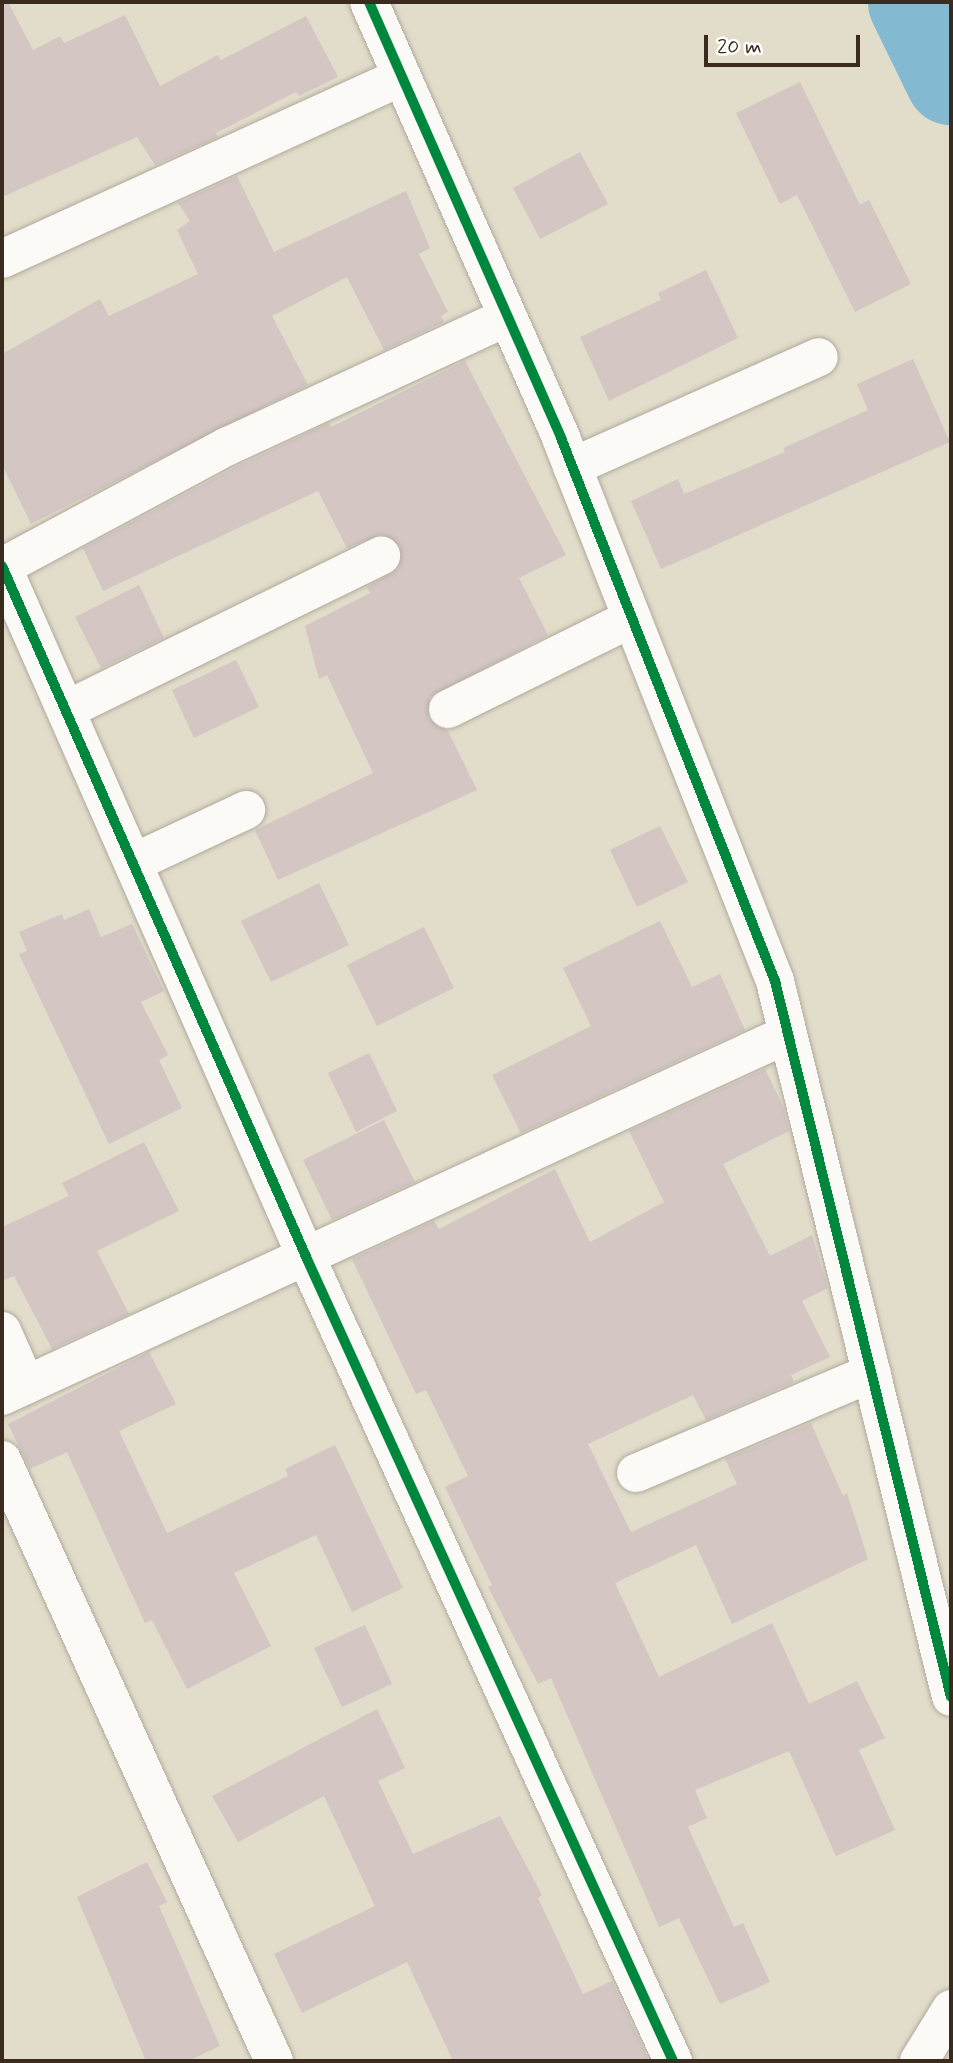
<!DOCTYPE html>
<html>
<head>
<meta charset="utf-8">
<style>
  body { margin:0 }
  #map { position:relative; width:953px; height:2063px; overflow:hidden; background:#e2dcca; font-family:Mynerve,sans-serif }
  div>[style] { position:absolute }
  .river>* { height:93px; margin:-46.5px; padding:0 46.5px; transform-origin:46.5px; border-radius:46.5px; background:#84b9d2 }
  .building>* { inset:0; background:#d4c6c3 }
  .roads { filter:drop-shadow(0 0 2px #b0aa9e) drop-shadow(0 0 2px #b0aa9e) }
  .street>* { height:38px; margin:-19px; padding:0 19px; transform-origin:19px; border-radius:19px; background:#fbfaf7 }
  .cycleway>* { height:10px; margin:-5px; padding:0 5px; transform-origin:5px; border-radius:5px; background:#00873e }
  span { translate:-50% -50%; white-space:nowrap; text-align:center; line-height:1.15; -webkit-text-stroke:5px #fff; paint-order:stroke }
  .frame { position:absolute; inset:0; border:4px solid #3b2a1e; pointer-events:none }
  .scale { position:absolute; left:704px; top:35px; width:156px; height:32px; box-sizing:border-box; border:4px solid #3b2a1e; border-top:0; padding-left:9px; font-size:21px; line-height:24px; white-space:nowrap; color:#3b2a1e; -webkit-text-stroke:5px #fff; paint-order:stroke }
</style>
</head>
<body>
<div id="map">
  <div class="river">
    <i style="left:914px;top:2px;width:85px;rotate:64deg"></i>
  </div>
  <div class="building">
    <i style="clip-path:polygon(2px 2px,8px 2px,33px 50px,60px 36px,64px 43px,125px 15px,160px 86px,218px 55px,221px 60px,306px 16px,338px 77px,299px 96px,296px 92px,216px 133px,218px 137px,155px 165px,137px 137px,2px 197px)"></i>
    <i style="clip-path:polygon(800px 82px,860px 205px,869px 200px,911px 284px,855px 312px,797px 195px,780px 204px,736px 113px)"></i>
    <i style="clip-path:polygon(580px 152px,608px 204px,540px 239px,513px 188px)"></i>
    <i style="clip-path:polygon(237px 176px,274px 252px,406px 191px,430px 248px,419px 254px,448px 312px,441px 316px,444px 322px,384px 350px,347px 277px,272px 316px,308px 385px,31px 524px,2px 464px,2px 354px,100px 299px,109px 316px,198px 274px,177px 230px,190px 221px,178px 203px)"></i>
    <i style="clip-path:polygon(706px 270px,738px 338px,609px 401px,580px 337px,661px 300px,658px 293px)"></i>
    <i style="clip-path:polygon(913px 359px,950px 442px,661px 569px,631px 501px,678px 479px,684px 494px,785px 452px,783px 448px,868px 410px,857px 384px)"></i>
    <i style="clip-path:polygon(465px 361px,566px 555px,519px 578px,548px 635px,430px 697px,429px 719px,448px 731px,477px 790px,278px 880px,255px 830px,373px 773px,327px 675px,319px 679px,305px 626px,370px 593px,367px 587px,399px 568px,400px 546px,382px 534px,347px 548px,318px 491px,103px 591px,83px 548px,238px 466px,329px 423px,331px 427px)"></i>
    <i style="clip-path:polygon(139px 585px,164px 638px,101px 668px,75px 617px)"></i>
    <i style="clip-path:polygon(236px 660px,259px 707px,194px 738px,172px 690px)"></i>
    <i style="clip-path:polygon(660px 826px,688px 882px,637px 907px,610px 850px)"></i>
    <i style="clip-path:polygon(319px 883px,349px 945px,271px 982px,241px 921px)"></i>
    <i style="clip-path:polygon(89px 909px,101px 937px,132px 924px,164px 991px,141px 1002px,168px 1055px,159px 1060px,182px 1108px,109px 1144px,19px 954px,27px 951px,19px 932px,62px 914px,64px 920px)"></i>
    <i style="clip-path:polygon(660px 921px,692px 987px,720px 974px,745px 1030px,521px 1133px,492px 1075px,591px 1026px,563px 968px)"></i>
    <i style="clip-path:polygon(424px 927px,454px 988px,377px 1026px,347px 965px)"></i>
    <i style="clip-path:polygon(369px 1053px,397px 1111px,356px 1132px,328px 1073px)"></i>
    <i style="clip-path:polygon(765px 1069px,783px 1106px,789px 1131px,723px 1164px,770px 1256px,812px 1235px,828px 1288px,802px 1301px,830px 1357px,791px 1375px,794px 1382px,706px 1420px,693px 1395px,588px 1444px,631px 1532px,737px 1484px,725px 1459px,811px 1423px,843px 1496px,847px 1493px,868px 1559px,732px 1624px,696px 1545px,615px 1583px,659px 1677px,772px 1623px,809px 1704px,857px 1681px,885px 1738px,859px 1750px,895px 1830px,836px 1856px,789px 1751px,695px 1790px,707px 1818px,688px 1827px,734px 1927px,743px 1923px,770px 1982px,720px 2004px,679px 1918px,659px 1927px,551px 1678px,538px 1684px,488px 1587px,492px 1585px,445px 1487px,468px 1476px,426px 1390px,416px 1394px,352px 1259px,434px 1221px,439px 1229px,555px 1169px,590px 1242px,664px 1202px,629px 1131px)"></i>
    <i style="clip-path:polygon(384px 1120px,415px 1182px,332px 1220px,303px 1160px)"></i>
    <i style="clip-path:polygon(144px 1142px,179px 1211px,97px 1251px,129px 1314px,52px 1349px,14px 1276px,2px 1281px,2px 1227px,69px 1196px,62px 1183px)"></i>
    <i style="clip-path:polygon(149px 1352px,176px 1404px,119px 1431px,167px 1533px,288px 1476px,285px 1469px,335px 1445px,403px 1588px,352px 1612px,316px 1535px,234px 1573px,271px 1646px,187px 1689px,152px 1620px,145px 1623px,67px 1452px,30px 1469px,8px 1424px)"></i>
    <i style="clip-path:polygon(365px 1625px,392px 1684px,342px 1707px,314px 1648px)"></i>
    <i style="clip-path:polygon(377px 1709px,405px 1768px,378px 1781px,413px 1854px,500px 1816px,542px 1895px,538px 1898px,583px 1994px,612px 1981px,649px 2061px,453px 2061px,407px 1962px,302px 2013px,274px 1954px,375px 1906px,324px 1796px,238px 1842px,212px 1796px)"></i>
    <i style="clip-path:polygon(147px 1862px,167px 1902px,159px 1906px,220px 2046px,188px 2061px,146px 2061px,77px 1897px)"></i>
  </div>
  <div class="roads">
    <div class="street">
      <i style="left:369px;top:2px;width:476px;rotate:66.2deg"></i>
      <i style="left:561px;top:438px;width:584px;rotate:68.49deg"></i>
      <i style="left:775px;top:981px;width:737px;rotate:76.19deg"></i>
      <i style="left:2px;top:259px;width:439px;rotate:-24.5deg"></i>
      <i style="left:572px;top:467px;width:270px;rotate:-24deg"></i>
      <i style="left:2px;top:566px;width:757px;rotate:66.24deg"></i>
      <i style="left:307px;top:1259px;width:882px;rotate:65.47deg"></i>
      <i style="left:2px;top:567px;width:256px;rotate:-28.2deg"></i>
      <i style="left:228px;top:446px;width:307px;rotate:-24.8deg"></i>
      <i style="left:448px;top:709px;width:205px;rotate:-26.3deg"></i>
      <i style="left:66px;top:710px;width:351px;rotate:-26.1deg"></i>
      <i style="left:133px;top:863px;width:125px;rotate:-25.1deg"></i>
      <i style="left:2px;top:1331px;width:59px;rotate:66deg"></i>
      <i style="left:2px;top:1396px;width:865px;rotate:-24.73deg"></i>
      <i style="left:2px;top:1460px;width:660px;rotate:65.65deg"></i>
      <i style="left:636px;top:1473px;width:256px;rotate:-23deg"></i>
      <i style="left:919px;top:2061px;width:61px;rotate:-58.4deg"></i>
    </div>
  </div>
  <div class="cycleway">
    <i style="left:369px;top:2px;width:476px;rotate:66.2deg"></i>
    <i style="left:561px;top:438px;width:584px;rotate:68.49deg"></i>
    <i style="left:775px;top:981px;width:737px;rotate:76.19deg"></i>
    <i style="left:2px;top:566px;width:757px;rotate:66.24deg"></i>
    <i style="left:307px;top:1259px;width:882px;rotate:65.47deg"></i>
  </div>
  <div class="frame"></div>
  <div class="scale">20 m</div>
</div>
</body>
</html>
